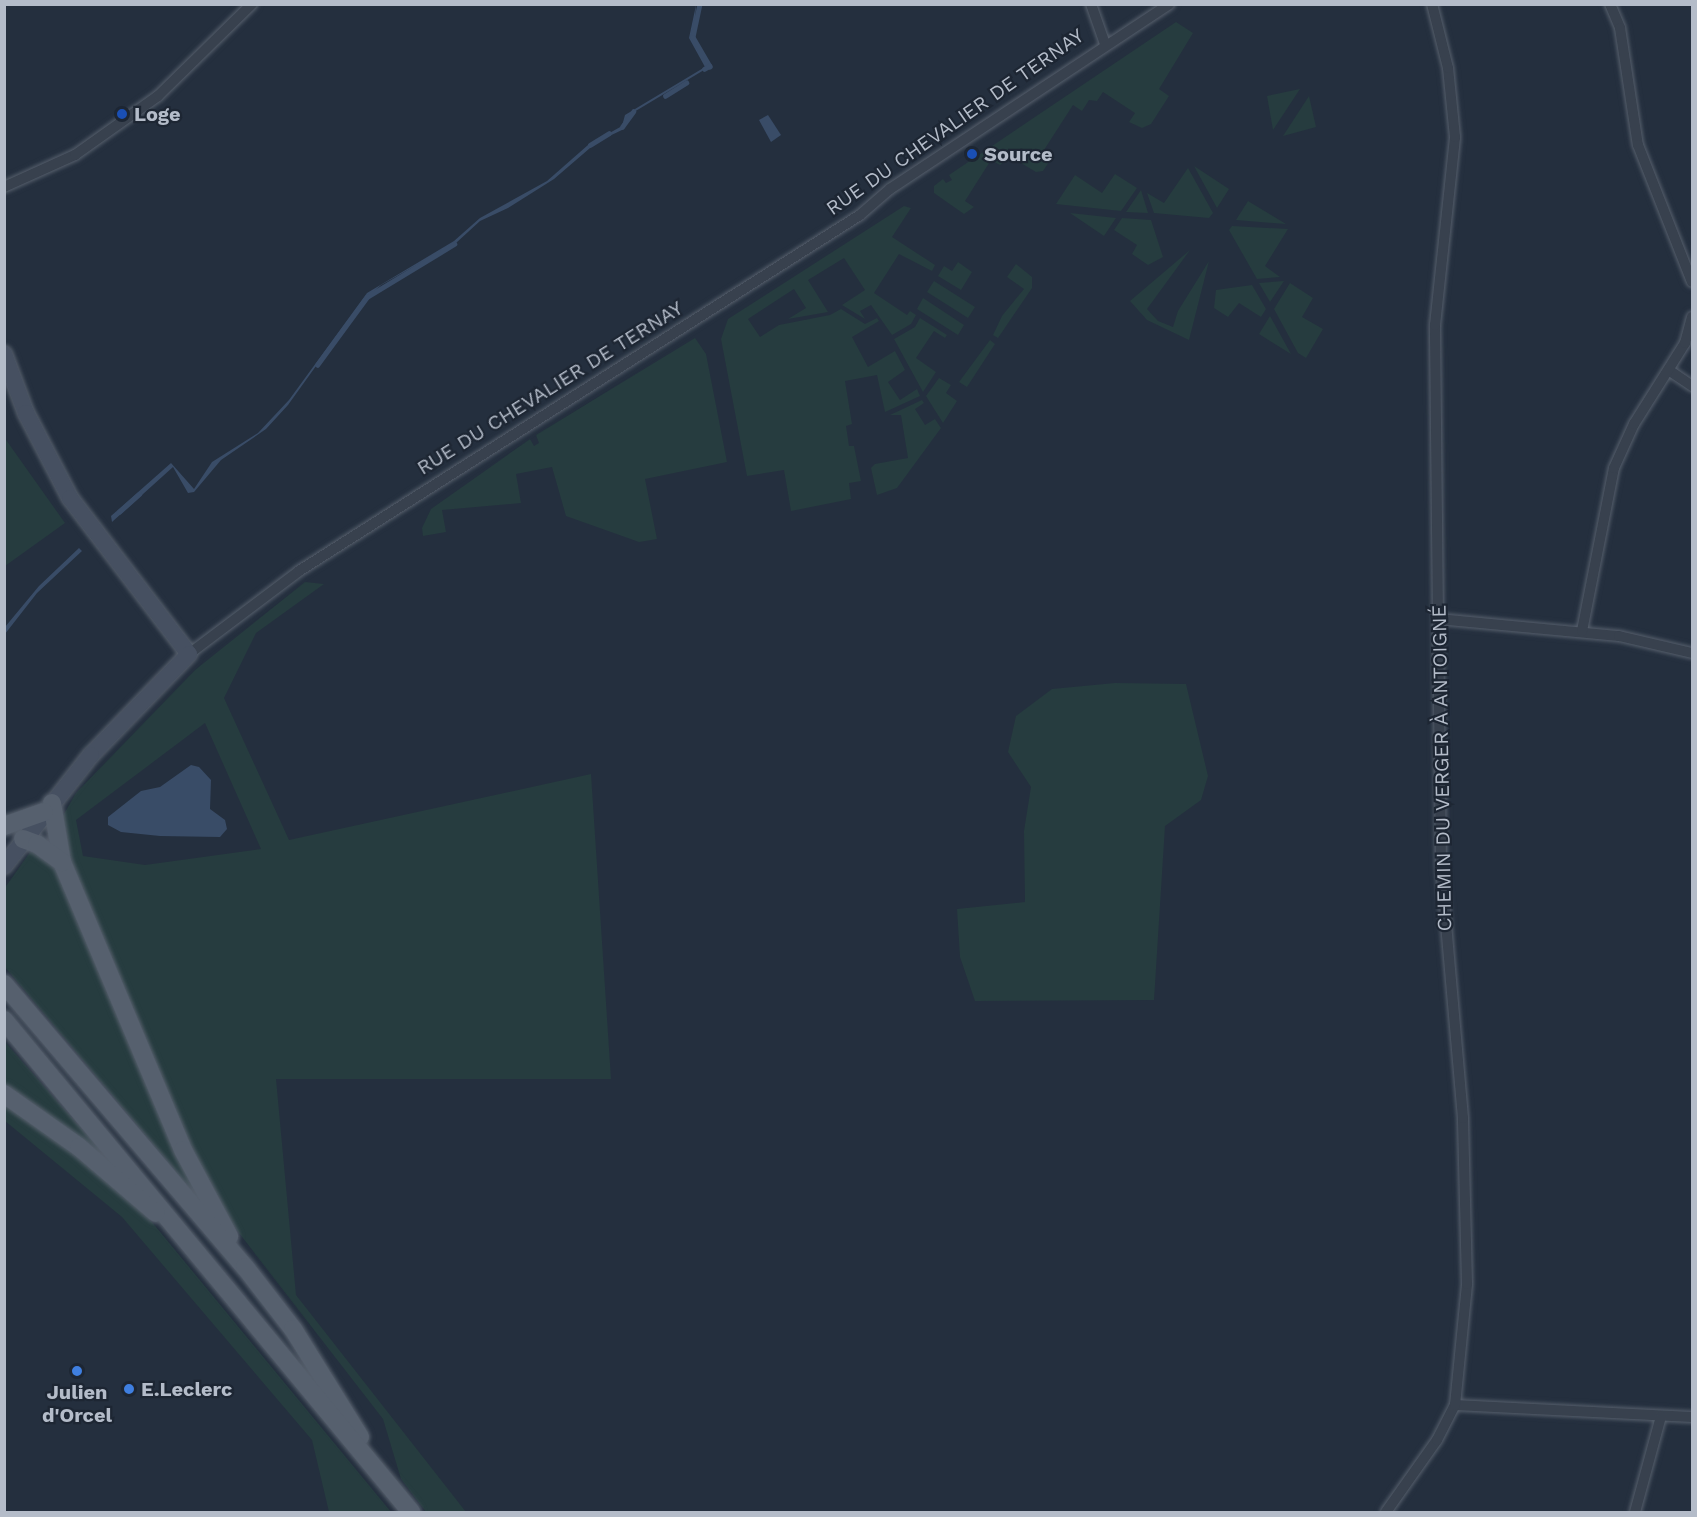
<!DOCTYPE html>
<html>
<head>
<meta charset="utf-8">
<style>
  body { margin:0 }
  #map { position:relative; width:1697px; height:1517px; overflow:hidden; background:#242f3e; font-family:"Work Sans",sans-serif }
  div>[style] { position:absolute }
  .green>* { inset:0; background:#263c3f }
  .water>* { inset:0; background:#394c67 }
  .stream>* { height:4.5px; margin:-2.25px; padding:0 2.25px; transform-origin:2.25px; border-radius:2.25px; background:#394c67 }
  .roads { filter:drop-shadow(0 0 2px #565f6c) drop-shadow(0 0 2px #565f6c) }
  .street>* { height:10px; margin:-5px; padding:0 5px; transform-origin:5px; border-radius:5px; background:#38414e }
  .secondary>* { height:16px; margin:-8px; padding:0 8px; transform-origin:8px; border-radius:8px; background:#465061 }
  .primary>* { height:18px; margin:-9px; padding:0 9px; transform-origin:9px; border-radius:9px; background:#56606e }
  .dots>* { width:16px; height:16px; translate:-50% -50%; box-sizing:border-box; border:3px solid #1d2633; border-radius:50% }
  span { translate:-50% -50%; white-space:nowrap; text-align:center; line-height:1.15; -webkit-text-stroke:4.5px #1d2633; paint-order:stroke }
  .poi-label { font-size:20px; color:#b4bcc9; font-weight:700 }
  .left { translate:0 -50%; text-align:left }
  .street-label { font-size:20px; color:#b4bcc9 }
  .frame { position:absolute; inset:0; border:6px solid #b4bcc9; pointer-events:none }
</style>
</head>
<body>
<div id="map">
  <div class="green">
    <i style="clip-path:polygon(1176px 22px,1193px 33px,1159px 89px,1169px 96px,1151px 124px,1142px 128px,1129px 122px,1135px 113px,1103px 92px,1097px 101px,1089px 100px,1082px 111px,1073px 105px,1044px 150px,1053px 156px,1043px 171px,1036px 172px,1011px 157px,1000px 165px,991px 160px,965px 201px,974px 207px,964px 214px,934px 193px,934px 186px,943px 179px,946px 183px,952px 180px,949px 175px)"></i>
    <i style="clip-path:polygon(1300px 89px,1273px 130px,1267px 96px)"></i>
    <i style="clip-path:polygon(1309px 96px,1316px 127px,1283px 136px)"></i>
    <i style="clip-path:polygon(1194px 166px,1229px 189px,1217px 208px)"></i>
    <i style="clip-path:polygon(1188px 168px,1213px 213px,1209px 218px,1154px 213px,1147px 193px,1164px 203px)"></i>
    <i style="clip-path:polygon(1115px 174px,1137px 188px,1121px 211px,1056px 204px,1075px 175px,1102px 193px)"></i>
    <i style="clip-path:polygon(1141px 190px,1148px 213px,1126px 212px)"></i>
    <i style="clip-path:polygon(1248px 201px,1286px 224px,1236px 220px)"></i>
    <i style="clip-path:polygon(904px 206px,911px 208px,892px 237px,935px 265px,932px 271px,899px 254px,874px 293px,907px 315px,910px 311px,916px 315px,911px 324px,892px 335px,871px 305px,860px 311px,865px 319px,842px 305px,865px 290px,844px 258px,808px 280px,828px 312px,788px 319px,806px 308px,794px 289px,748px 319px,760px 337px,779px 325px,830px 315px,841px 309px,865px 324px,877px 318px,879px 321px,852px 337px,868px 367px,895px 351px,905px 370px,888px 382px,900px 400px,917px 389px,920px 396px,885px 412px,877px 375px,845px 381px,852px 424px,846px 426px,849px 446px,854px 446px,861px 481px,849px 483px,851px 499px,791px 511px,784px 470px,747px 476px,721px 339px,728px 319px)"></i>
    <i style="clip-path:polygon(1070px 213px,1116px 218px,1104px 236px)"></i>
    <i style="clip-path:polygon(1122px 218px,1151px 220px,1163px 257px,1148px 265px,1132px 254px,1137px 245px,1114px 230px)"></i>
    <i style="clip-path:polygon(1232px 226px,1288px 229px,1265px 266px,1280px 277px,1257px 279px,1229px 230px)"></i>
    <i style="clip-path:polygon(1190px 250px,1147px 309px,1158px 321px,1173px 327px,1178px 311px,1209px 261px,1189px 340px,1147px 320px,1130px 301px)"></i>
    <i style="clip-path:polygon(958px 262px,972px 272px,961px 290px,938px 276px,944px 266px,952px 271px)"></i>
    <i style="clip-path:polygon(1016px 264px,1032px 277px,1032px 288px,998px 338px,993px 335px,1002px 316px,1024px 289px,1007px 277px)"></i>
    <i style="clip-path:polygon(934px 281px,975px 307px,968px 318px,927px 292px)"></i>
    <i style="clip-path:polygon(1284px 281px,1270px 302px,1259px 283px)"></i>
    <i style="clip-path:polygon(1290px 283px,1313px 298px,1302px 317px,1323px 329px,1306px 358px,1298px 353px,1274px 309px)"></i>
    <i style="clip-path:polygon(1252px 285px,1266px 309px,1261px 317px,1239px 303px,1228px 317px,1214px 308px,1216px 290px)"></i>
    <i style="clip-path:polygon(923px 298px,964px 325px,958px 335px,917px 309px)"></i>
    <i style="clip-path:polygon(1270px 316px,1291px 354px,1259px 334px)"></i>
    <i style="clip-path:polygon(920px 318px,947px 335px,945px 338px,934px 331px,916px 358px,936px 372px,923px 392px,894px 339px,915px 327px)"></i>
    <i style="clip-path:polygon(695px 338px,706px 354px,727px 462px,645px 479px,657px 539px,639px 542px,566px 516px,552px 467px,516px 474px,521px 503px,442px 510px,446px 532px,423px 536px,422px 528px,431px 509px,530px 439px,534px 446px,539px 443px,536px 435px)"></i>
    <i style="clip-path:polygon(990px 340px,995px 344px,967px 387px,959px 382px)"></i>
    <i style="clip-path:polygon(939px 378px,951px 385px,946px 393px,957px 401px,943px 423px,926px 396px)"></i>
    <i style="clip-path:polygon(922px 400px,924px 403px,915px 409px,925px 425px,935px 419px,941px 428px,897px 488px,877px 495px,871px 468px,875px 464px,908px 458px,901px 415px,890px 415px)"></i>
    <i style="clip-path:polygon(4px 437px,65px 523px,5px 566px,4px 566px)"></i>
    <i style="clip-path:polygon(evenodd,305px 582px,324px 584px,256px 633px,224px 698px,289px 840px,591px 774px,611px 1079px,276px 1079px,296px 1295px,466px 1512px,426px 1512px,401px 1479px,383px 1419px,232px 1224px,186px 1138px,67px 855px,61px 819px,76px 793px,195px 670px,305px 582px,205px 723px,261px 849px,145px 865px,83px 856px,76px 820px,205px 723px)"></i>
    <i style="clip-path:polygon(1115px 683px,1186px 684px,1208px 776px,1201px 800px,1165px 826px,1154px 1000px,975px 1001px,960px 957px,957px 909px,1025px 902px,1024px 831px,1031px 787px,1008px 752px,1016px 716px,1052px 689px)"></i>
    <i style="clip-path:polygon(33px 848px,53px 860px,212px 1215px,5px 967px,4px 889px)"></i>
    <i style="clip-path:polygon(4px 1041px,128px 1181px,5px 1089px)"></i>
    <i style="clip-path:polygon(4px 1103px,59px 1141px,147px 1216px,391px 1512px,329px 1512px,312px 1440px,122px 1217px,5px 1121px)"></i>
  </div>
  <div class="water">
    <i style="clip-path:polygon(696px 5px,694px 41px,709px 67px,629px 115px,624px 129px,597px 142px,554px 179px,508px 208px,480px 221px,456px 243px,381px 285px,362px 302px,288px 405px,266px 429px,221px 460px,194px 492px,188px 493px,173px 467px,112px 522px,111px 516px,171px 463px,194px 489px,212px 462px,258px 433px,289px 400px,367px 293px,454px 241px,480px 218px,547px 181px,588px 145px,622px 126px,625px 115px,705px 67px,689px 38px)"></i>
    <i style="clip-path:polygon(768px 115px,781px 135px,771px 142px,759px 120px)"></i>
    <i style="clip-path:polygon(79px 548px,82px 551px,37px 593px,5px 634px,5px 627px,39px 586px)"></i>
    <i style="clip-path:polygon(191px 765px,199px 767px,211px 780px,210px 809px,225px 820px,227px 829px,220px 837px,160px 836px,121px 832px,108px 825px,108px 817px,141px 791px,160px 787px)"></i>
  </div>
  <div class="stream">
    <i style="left:700px;top:4px;width:34px;rotate:102deg"></i>
    <i style="left:693px;top:37px;width:34px;rotate:60deg"></i>
    <i style="left:710px;top:66px;width:6px;rotate:149deg"></i>
    <i style="left:665px;top:96px;width:25px;rotate:-32deg"></i>
    <i style="left:622px;top:127px;width:19px;rotate:-54deg"></i>
    <i style="left:590px;top:145px;width:22px;rotate:-32deg"></i>
    <i style="left:317px;top:365px;width:84px;rotate:-53.7deg"></i>
    <i style="left:367px;top:297px;width:102px;rotate:-31.3deg"></i>
    <i style="left:119px;top:512px;width:27px;rotate:-42deg"></i>
  </div>
  <div class="roads">
    <div class="street">
      <i style="left:1091px;top:4px;width:42px;rotate:70.7deg"></i>
      <i style="left:1610px;top:4px;width:26px;rotate:67deg"></i>
      <i style="left:1620px;top:28px;width:118px;rotate:81.3deg"></i>
      <i style="left:1638px;top:145px;width:147px;rotate:68.5deg"></i>
      <i style="left:4px;top:187px;width:78px;rotate:-24.3deg"></i>
      <i style="left:75px;top:155px;width:102px;rotate:-35.4deg"></i>
      <i style="left:158px;top:96px;width:132px;rotate:-44.4deg"></i>
      <i style="left:1670px;top:371px;width:27px;rotate:34deg"></i>
      <i style="left:1438px;top:619px;width:182px;rotate:5.4deg"></i>
      <i style="left:1619px;top:636px;width:75px;rotate:13.1deg"></i>
      <i style="left:1582px;top:631px;width:166px;rotate:-78.9deg"></i>
      <i style="left:1614px;top:468px;width:48px;rotate:-65.6deg"></i>
      <i style="left:1634px;top:424px;width:96px;rotate:-57.8deg"></i>
      <i style="left:1685px;top:343px;width:27px;rotate:-75deg"></i>
      <i style="left:189px;top:654px;width:138px;rotate:-37deg"></i>
      <i style="left:299px;top:571px;width:664px;rotate:-32.4deg"></i>
      <i style="left:860px;top:215px;width:40px;rotate:-41deg"></i>
      <i style="left:890px;top:189px;width:335px;rotate:-33.5deg"></i>
      <i style="left:1455px;top:1405px;width:237px;rotate:2.9deg"></i>
      <i style="left:1386px;top:1512px;width:88px;rotate:-54.7deg"></i>
      <i style="left:1437px;top:1440px;width:39px;rotate:-63deg"></i>
      <i style="left:1455px;top:1405px;width:122px;rotate:-84.3deg"></i>
      <i style="left:1467px;top:1284px;width:166px;rotate:-91.4deg"></i>
      <i style="left:1463px;top:1118px;width:254px;rotate:-95deg"></i>
      <i style="left:1441px;top:865px;width:246px;rotate:-90.7deg"></i>
      <i style="left:1438px;top:619px;width:294px;rotate:-90.6deg"></i>
      <i style="left:1435px;top:325px;width:189px;rotate:-83.9deg"></i>
      <i style="left:1455px;top:137px;width:69px;rotate:-95.8deg"></i>
      <i style="left:1448px;top:68px;width:66px;rotate:-104deg"></i>
      <i style="left:1635px;top:1512px;width:99px;rotate:-74.8deg"></i>
    </div>
    <div class="secondary">
      <i style="left:4px;top:354px;width:63px;rotate:69.6deg"></i>
      <i style="left:26px;top:413px;width:96px;rotate:62.6deg"></i>
      <i style="left:70px;top:498px;width:196px;rotate:52.7deg"></i>
      <i style="left:189px;top:654px;width:141px;rotate:134.1deg"></i>
      <i style="left:91px;top:755px;width:141px;rotate:128.1deg"></i>
    </div>
    <div class="primary">
      <i style="left:52px;top:803px;width:60px;rotate:80.4deg"></i>
      <i style="left:62px;top:862px;width:312px;rotate:67.2deg"></i>
      <i style="left:183px;top:1150px;width:98px;rotate:61.9deg"></i>
      <i style="left:4px;top:826px;width:42px;rotate:-19.3deg"></i>
      <i style="left:23px;top:839px;width:15px;rotate:20deg"></i>
      <i style="left:37px;top:844px;width:31px;rotate:36deg"></i>
      <i style="left:4px;top:984px;width:372px;rotate:49.6deg"></i>
      <i style="left:245px;top:1267px;width:78px;rotate:52.3deg"></i>
      <i style="left:293px;top:1329px;width:127px;rotate:58.2deg"></i>
      <i style="left:4px;top:1020px;width:639px;rotate:50.4deg"></i>
      <i style="left:4px;top:1094px;width:92px;rotate:35.2deg"></i>
      <i style="left:79px;top:1147px;width:101px;rotate:40.6deg"></i>
    </div>
  </div>
  <div class="dots">
    <i style="left:122px;top:114px;background:#1a4fb4"></i>
    <i style="left:972px;top:154px;background:#1a4fb4"></i>
    <i style="left:77px;top:1371px;background:#3f7fe0"></i>
    <i style="left:129px;top:1389px;background:#3f7fe0"></i>
  </div>
  <div class="poi-label">
    <span class="left" style="left:134px;top:114px">Loge</span>
    <span class="left" style="left:984px;top:154px">Source</span>
    <span class="left" style="left:141px;top:1389px">E.Leclerc</span>
    <span style="left:77px;top:1404px">Julien<br>d'Orcel</span>
  </div>
  <div class="street-label">
    <span style="left:955px;top:122px;rotate:-35deg">RUE DU CHEVALIER DE TERNAY</span>
    <span style="left:550px;top:388px;rotate:-32deg">RUE DU CHEVALIER DE TERNAY</span>
    <span style="left:1442px;top:768px;rotate:-91deg">CHEMIN DU VERGER À ANTOIGNÉ</span>
  </div>
  <div class="frame"></div>
</div>
</body>
</html>
